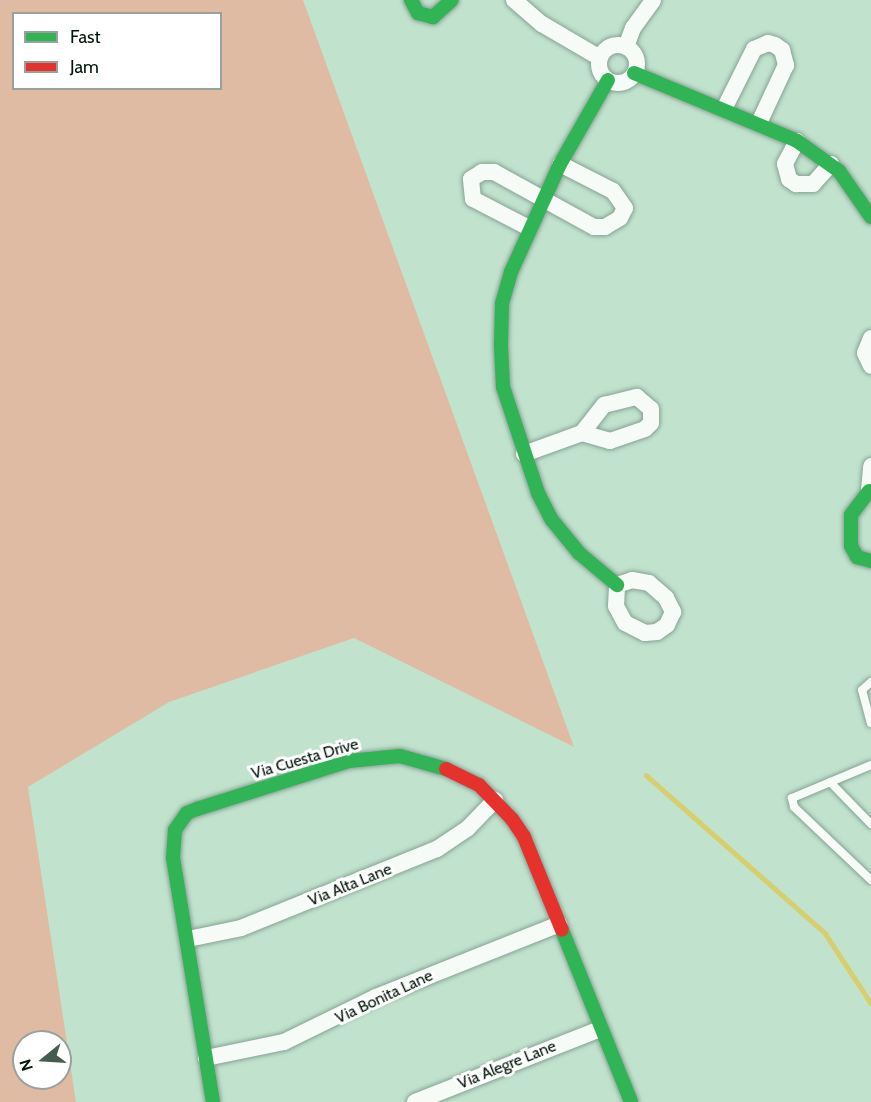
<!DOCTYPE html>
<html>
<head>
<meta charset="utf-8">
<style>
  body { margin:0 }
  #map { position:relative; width:871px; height:1102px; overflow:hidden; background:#c1e3ce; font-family:Cabin,sans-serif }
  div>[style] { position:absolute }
  .green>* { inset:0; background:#dfbba3 }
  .stream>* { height:4.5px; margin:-2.25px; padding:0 2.25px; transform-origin:2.25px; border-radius:2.25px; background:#d7ce6d }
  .roads { filter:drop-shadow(0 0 2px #87a292) drop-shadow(0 0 2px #87a292) }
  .lane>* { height:8px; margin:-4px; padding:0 4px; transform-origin:4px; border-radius:4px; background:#f6fbf8 }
  .street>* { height:16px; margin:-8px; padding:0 8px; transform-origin:8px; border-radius:8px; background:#f6fbf8 }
  .street>.ring { margin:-8px; padding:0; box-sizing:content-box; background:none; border:16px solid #f6fbf8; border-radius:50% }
  .fast>* { height:14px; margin:-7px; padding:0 7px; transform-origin:7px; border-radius:7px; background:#30b455 }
  .jam>* { height:14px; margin:-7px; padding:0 7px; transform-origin:7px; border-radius:7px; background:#e5322d }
  span { translate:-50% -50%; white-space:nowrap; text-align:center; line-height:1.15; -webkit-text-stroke:6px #fff; paint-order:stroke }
  .street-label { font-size:16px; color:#001509 }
  .legend { position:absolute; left:12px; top:12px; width:210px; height:78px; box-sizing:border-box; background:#fff; border:2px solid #99a19d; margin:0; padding:8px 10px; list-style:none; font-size:18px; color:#001509 }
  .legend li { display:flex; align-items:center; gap:12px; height:30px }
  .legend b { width:30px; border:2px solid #99a19d }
  .north { position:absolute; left:12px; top:1030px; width:60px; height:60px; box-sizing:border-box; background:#fff; border:2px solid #99a19d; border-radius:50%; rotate:252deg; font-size:16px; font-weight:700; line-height:24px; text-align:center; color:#001509 }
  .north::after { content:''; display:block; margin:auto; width:21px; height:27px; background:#445d4e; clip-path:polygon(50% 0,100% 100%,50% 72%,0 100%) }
</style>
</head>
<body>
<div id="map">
  <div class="green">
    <i style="clip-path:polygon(evenodd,0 0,303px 0,574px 747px,354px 638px,169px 702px,28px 787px,76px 1102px,0 1102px,0 0,14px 14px,220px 14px,220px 88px,14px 88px,14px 14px,0 0,24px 1042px,60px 1042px,60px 1078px,24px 1078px,24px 1042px)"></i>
  </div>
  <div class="stream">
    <i style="left:646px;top:775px;width:239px;rotate:41.4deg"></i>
    <i style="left:825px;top:933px;width:84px;rotate:56.7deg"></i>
  </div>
  <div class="roads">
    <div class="lane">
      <i style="left:871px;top:682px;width:12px;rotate:138deg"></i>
      <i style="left:862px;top:690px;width:34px;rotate:75deg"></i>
      <i style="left:871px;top:765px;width:86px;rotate:157.3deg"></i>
      <i style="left:792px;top:798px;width:9px;rotate:77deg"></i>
      <i style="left:794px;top:807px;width:106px;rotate:43.5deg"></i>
      <i style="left:830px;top:782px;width:59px;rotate:45.7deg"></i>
    </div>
    <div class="street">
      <i style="left:514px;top:0;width:37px;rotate:41deg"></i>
      <i style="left:542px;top:24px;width:67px;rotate:30.4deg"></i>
      <i class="ring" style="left:599px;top:45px;width:22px;height:22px"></i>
      <i style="left:626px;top:47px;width:20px;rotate:-70deg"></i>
      <i style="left:633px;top:28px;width:34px;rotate:-54deg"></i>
      <i style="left:725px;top:107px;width:65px;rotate:-63.4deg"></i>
      <i style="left:754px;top:49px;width:15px;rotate:-23deg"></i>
      <i style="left:768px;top:43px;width:7px;rotate:16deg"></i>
      <i style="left:775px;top:45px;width:9px;rotate:36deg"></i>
      <i style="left:782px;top:50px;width:16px;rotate:75deg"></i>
      <i style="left:786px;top:65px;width:64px;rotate:115deg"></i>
      <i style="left:797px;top:141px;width:26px;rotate:118deg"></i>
      <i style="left:785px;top:164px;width:16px;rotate:75deg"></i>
      <i style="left:789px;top:179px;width:9px;rotate:36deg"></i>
      <i style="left:796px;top:184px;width:17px"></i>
      <i style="left:813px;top:184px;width:27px;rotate:-48deg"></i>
      <i style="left:529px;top:228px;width:63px;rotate:-152.6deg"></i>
      <i style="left:473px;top:199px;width:20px;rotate:-96deg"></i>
      <i style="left:471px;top:179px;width:13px;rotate:-32deg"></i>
      <i style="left:482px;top:172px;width:12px"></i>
      <i style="left:494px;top:172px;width:114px;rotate:28.8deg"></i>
      <i style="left:594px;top:227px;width:11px"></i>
      <i style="left:605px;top:227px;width:17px;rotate:-31deg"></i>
      <i style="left:620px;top:218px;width:11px;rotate:-63deg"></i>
      <i style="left:625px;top:208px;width:21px;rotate:-125deg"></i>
      <i style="left:613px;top:191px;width:59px;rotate:-153deg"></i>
      <i style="left:871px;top:338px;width:16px;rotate:112deg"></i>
      <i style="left:865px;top:353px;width:14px;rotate:65deg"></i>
      <i style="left:637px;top:397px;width:18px;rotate:41deg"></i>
      <i style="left:651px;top:409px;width:14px;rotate:90deg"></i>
      <i style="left:651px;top:423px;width:8px;rotate:135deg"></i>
      <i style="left:645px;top:429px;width:37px;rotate:161deg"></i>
      <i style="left:610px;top:441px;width:29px;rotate:-164deg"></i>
      <i style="left:582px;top:433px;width:36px;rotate:-52deg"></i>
      <i style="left:604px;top:405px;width:34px;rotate:-14deg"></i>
      <i style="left:524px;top:454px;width:62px;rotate:-19.9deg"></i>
      <i style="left:869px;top:491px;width:25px;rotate:-85deg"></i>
      <i style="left:632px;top:580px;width:17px;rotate:10deg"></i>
      <i style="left:649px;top:583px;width:23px;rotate:41deg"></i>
      <i style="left:666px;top:598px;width:16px;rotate:63deg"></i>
      <i style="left:673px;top:612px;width:14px;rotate:115deg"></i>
      <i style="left:667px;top:625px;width:12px;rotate:145deg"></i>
      <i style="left:657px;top:632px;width:12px;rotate:175deg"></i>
      <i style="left:645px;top:633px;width:22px;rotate:-153deg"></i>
      <i style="left:625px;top:623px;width:19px;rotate:-118deg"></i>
      <i style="left:616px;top:606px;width:21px;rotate:-87deg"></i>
      <i style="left:617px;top:585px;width:16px;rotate:-18deg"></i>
      <i style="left:188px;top:939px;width:54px;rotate:-11.7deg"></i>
      <i style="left:241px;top:928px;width:211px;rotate:-22deg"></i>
      <i style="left:437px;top:849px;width:37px;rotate:-34deg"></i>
      <i style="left:468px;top:828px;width:39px;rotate:-46deg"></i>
      <i style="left:206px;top:1058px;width:80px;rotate:-11.6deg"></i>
      <i style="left:284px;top:1042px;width:102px;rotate:-26.1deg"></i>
      <i style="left:376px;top:997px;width:197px;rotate:-21.7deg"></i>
      <i style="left:415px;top:1102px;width:199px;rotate:-21.5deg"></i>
    </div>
    <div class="fast">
      <i style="left:411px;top:0;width:15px;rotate:62deg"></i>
      <i style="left:418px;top:13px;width:16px;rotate:15deg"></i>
      <i style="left:433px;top:17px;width:25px;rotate:-42deg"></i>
      <i style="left:634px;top:73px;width:177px;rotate:22.6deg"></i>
      <i style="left:797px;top:141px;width:52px;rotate:35.5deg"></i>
      <i style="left:839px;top:171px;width:56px;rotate:55.2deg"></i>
      <i style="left:608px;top:80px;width:97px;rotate:119.7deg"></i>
      <i style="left:560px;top:164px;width:119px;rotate:114.4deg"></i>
      <i style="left:511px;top:272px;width:33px;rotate:106deg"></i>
      <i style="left:502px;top:304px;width:42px;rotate:91.4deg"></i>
      <i style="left:501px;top:346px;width:41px;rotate:87.2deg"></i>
      <i style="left:503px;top:387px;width:112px;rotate:71.7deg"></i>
      <i style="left:538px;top:493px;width:30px;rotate:63deg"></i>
      <i style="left:552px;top:520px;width:43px;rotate:50.7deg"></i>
      <i style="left:579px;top:553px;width:50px;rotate:40.1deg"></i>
      <i style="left:869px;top:491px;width:30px;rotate:127deg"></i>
      <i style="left:851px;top:515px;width:31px;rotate:90deg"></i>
      <i style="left:851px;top:546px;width:13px;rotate:61deg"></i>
      <i style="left:857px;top:557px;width:15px;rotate:16deg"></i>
      <i style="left:562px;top:930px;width:185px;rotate:68.1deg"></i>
      <i style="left:213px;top:1102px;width:247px;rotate:-99.3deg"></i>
      <i style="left:173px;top:858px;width:28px;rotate:-86deg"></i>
      <i style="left:175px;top:830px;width:21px;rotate:-55deg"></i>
      <i style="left:187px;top:813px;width:11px;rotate:-22deg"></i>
      <i style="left:197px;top:809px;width:159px;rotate:-17.5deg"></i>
      <i style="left:349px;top:761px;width:51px;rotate:-5.6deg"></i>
      <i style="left:400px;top:756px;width:48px;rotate:15.8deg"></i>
    </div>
    <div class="jam">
      <i style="left:446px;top:769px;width:37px;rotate:26deg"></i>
      <i style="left:479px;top:785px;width:47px;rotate:45.9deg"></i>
      <i style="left:512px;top:819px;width:22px;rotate:56deg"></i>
      <i style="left:524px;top:837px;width:100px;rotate:67.8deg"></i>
    </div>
  </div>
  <div class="street-label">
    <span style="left:305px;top:759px;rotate:-16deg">Via Cuesta Drive</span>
    <span style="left:350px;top:885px;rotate:-22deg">Via Alta Lane</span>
    <span style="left:384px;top:997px;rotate:-25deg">Via Bonita Lane</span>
    <span style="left:507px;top:1065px;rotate:-22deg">Via Alegre Lane</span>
  </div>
  <ul class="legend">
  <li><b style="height:8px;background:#30b455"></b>Fast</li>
  <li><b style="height:8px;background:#e5322d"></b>Jam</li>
  </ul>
  <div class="north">N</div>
</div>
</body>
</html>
